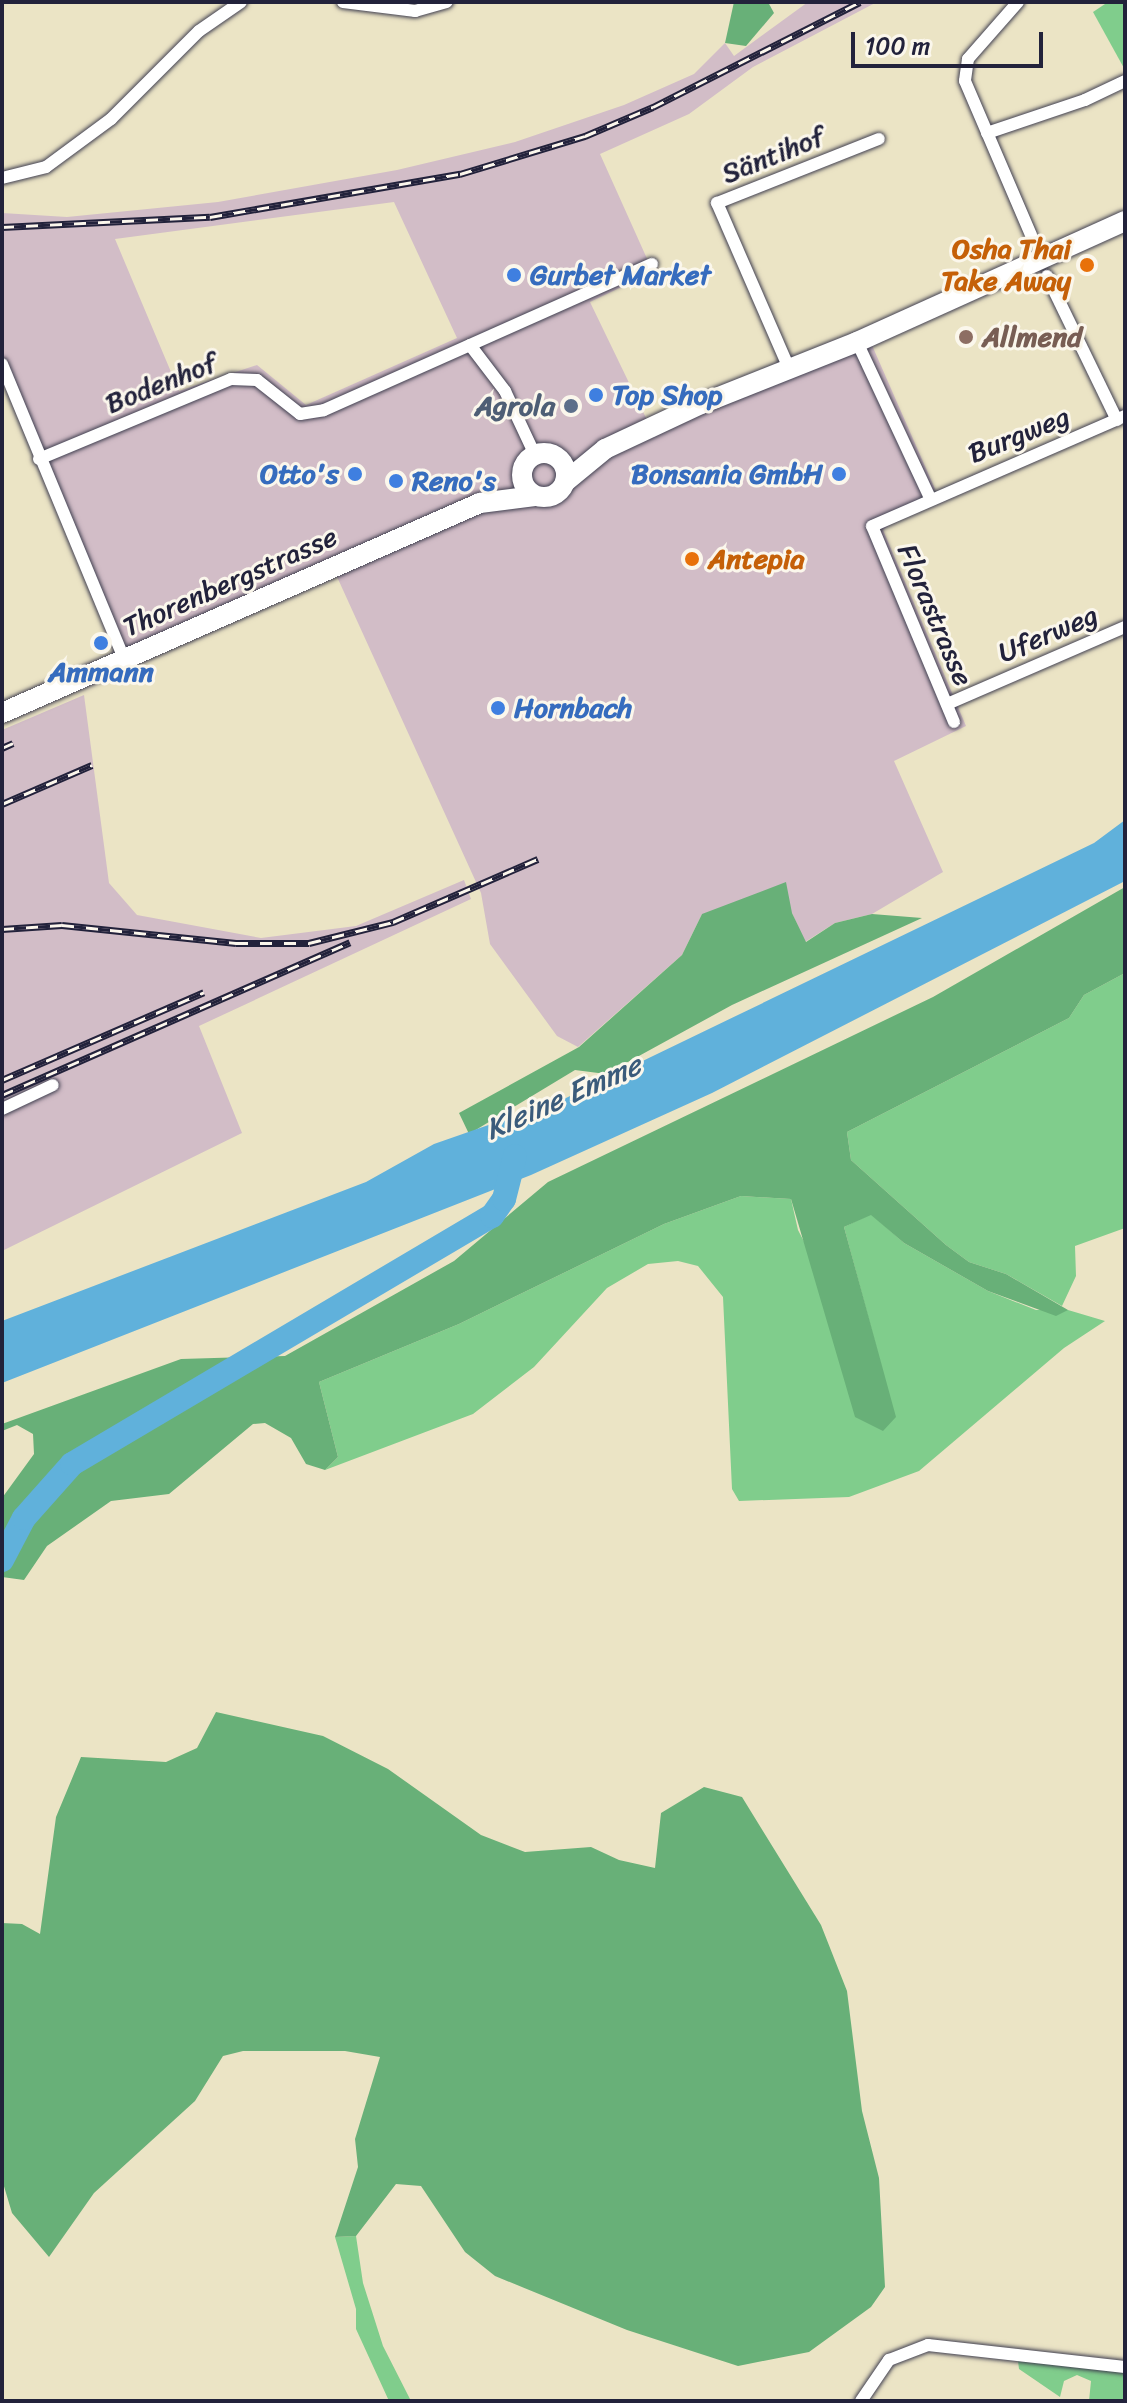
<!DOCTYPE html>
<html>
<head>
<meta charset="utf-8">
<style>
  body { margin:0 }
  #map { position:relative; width:1127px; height:2403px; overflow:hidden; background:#ebe4c5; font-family:Sriracha,sans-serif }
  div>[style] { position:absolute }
  .industrial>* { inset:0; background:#d2bdc7 }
  .green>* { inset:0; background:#80cd8c }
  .forest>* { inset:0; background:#68b078 }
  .water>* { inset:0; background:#60b1db }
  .river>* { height:24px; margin:-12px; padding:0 12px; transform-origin:12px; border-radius:12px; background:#60b1db }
  .roads { filter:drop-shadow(0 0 2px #403f50) drop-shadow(0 0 2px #403f50) }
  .minor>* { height:12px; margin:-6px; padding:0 6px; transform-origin:6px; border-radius:6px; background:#fff }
  .primary>* { height:20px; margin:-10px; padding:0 10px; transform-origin:10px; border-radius:10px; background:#fff }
  .primary>.ring { margin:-10px; padding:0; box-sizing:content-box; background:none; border:20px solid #fff; border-radius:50% }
  .rail>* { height:7px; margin-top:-3.5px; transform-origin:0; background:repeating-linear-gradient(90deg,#fbf7ec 0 12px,#22223b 0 24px); box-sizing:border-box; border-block:2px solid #22223b }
  .dots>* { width:22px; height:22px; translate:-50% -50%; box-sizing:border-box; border:4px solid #fbf7ec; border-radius:50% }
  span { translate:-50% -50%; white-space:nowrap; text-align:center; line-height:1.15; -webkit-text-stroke:6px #fbf7ec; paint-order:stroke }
  .street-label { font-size:28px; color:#22223b }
  .food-label { font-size:28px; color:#c56008; font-weight:700 }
  .right { translate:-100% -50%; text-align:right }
  .left { translate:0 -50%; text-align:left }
  .shop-label { font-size:28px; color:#366cbe; font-weight:700 }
  .education-label { font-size:28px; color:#785e54; font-weight:700 }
  .service-label { font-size:28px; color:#4e5e75; font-weight:700 }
  .water-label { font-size:30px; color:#3b5b7b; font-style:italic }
  .frame { position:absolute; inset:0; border:4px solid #22223b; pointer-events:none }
  .scale { position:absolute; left:851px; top:32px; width:192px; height:36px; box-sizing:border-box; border:4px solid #22223b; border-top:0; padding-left:10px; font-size:24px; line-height:28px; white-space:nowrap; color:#22223b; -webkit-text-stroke:6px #fbf7ec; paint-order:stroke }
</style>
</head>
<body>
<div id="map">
  <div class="industrial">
    <i style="clip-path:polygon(evenodd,808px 2px,877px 2px,753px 67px,689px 114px,600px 154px,653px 272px,590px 302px,647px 420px,871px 343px,935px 489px,883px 530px,966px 726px,894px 761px,943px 872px,872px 914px,835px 923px,805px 942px,792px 913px,702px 914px,682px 955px,578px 1047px,557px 1036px,490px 944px,481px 893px,333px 568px,124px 659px,2px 364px,2px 213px,67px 217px,218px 202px,397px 170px,515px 142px,624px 105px,694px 74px,725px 43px,734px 56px,808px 2px,394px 202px,457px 338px,306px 405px,257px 365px,179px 391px,115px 239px,394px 202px)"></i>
    <i style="clip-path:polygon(84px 695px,109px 883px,137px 915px,261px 938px,356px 926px,464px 880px,471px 899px,199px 1026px,242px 1133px,2px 1251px,2px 730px)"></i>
  </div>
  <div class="green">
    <i style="clip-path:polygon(1108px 2px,1125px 2px,1125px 70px,1093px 12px)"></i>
    <i style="clip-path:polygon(1125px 973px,1125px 1228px,1075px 1246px,1076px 1276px,1062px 1306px,1006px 1274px,969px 1262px,946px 1245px,851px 1160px,847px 1132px,1069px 1018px,1084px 995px)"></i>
    <i style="clip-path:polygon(741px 1196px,791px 1199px,798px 1230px,895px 1417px,844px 1227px,871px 1214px,904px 1243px,988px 1291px,1036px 1310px,1068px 1310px,1105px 1321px,1064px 1348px,919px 1471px,849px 1497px,739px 1501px,732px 1489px,723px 1297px,698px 1266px,678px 1261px,648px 1264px,607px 1288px,534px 1367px,473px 1414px,325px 1470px,338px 1457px,319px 1382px,459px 1324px,664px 1224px)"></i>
    <i style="clip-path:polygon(356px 2236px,363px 2283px,383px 2346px,411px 2401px,389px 2401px,356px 2329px,356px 2309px,335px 2237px)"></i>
    <i style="clip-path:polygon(1018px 2361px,1125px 2371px,1125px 2401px,1089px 2401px,1091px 2381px,1077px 2375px,1064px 2381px,1060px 2397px,1019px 2369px)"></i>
  </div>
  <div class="forest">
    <i style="clip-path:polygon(734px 2px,768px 2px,774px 13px,746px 46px,725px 43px)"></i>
    <i style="clip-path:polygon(786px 882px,792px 913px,806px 942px,835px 923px,872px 914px,922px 918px,732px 1005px,606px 1074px,575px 1070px,469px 1134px,459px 1113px,579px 1047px,682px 955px,702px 914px)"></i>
    <i style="clip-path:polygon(1125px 887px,1125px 973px,1084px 995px,1069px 1018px,847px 1132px,851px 1160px,946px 1245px,969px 1262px,1006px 1274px,1068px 1310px,1056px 1316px,988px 1291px,904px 1243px,871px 1215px,844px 1227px,896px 1417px,883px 1431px,855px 1417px,791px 1199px,741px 1196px,664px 1224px,459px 1324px,319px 1382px,338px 1457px,325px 1470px,306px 1464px,291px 1438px,265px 1423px,253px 1424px,169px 1494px,111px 1501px,47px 1546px,24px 1580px,2px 1577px,2px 1498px,34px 1454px,33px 1434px,17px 1425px,2px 1431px,2px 1424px,181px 1359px,285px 1356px,454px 1261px,548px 1182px,933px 997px)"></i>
    <i style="clip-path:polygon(216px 1712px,323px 1736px,388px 1769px,481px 1835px,525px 1852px,591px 1847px,619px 1860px,655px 1868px,661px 1813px,704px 1787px,742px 1797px,821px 1925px,847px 1991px,862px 2111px,879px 2178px,885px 2287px,871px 2307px,809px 2352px,738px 2366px,627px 2330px,495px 2276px,465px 2252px,421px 2186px,396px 2184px,356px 2236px,335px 2237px,358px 2167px,355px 2139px,380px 2057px,345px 2051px,243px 2051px,223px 2056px,195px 2101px,94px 2193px,49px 2257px,12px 2213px,3px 2183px,2px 1923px,22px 1924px,40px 1934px,56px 1817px,81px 1757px,166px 1762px,197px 1748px)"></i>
  </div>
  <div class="water">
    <i style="clip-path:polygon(1125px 820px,1125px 881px,712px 1093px,531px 1175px,2px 1383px,2px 1321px,366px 1182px,434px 1144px,566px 1098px,1094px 843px)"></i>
  </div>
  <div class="river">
    <i style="left:2px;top:1560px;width:47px;rotate:-62.4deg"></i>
    <i style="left:24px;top:1518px;width:72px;rotate:-48.4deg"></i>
    <i style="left:72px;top:1464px;width:488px;rotate:-30.6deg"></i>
    <i style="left:492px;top:1216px;width:21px;rotate:-55deg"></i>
    <i style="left:504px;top:1199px;width:44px;rotate:-75.7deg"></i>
  </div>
  <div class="roads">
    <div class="minor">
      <i style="left:343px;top:2px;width:73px;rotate:7.1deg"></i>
      <i style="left:415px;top:11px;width:33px;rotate:-16deg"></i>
      <i style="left:1018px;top:2px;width:76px;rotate:131.3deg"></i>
      <i style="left:968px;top:59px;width:22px;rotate:98deg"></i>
      <i style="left:965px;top:81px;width:168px;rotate:66.8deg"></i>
      <i style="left:987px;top:133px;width:103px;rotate:-18.6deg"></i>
      <i style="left:1085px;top:100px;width:44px;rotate:-25.4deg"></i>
      <i style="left:2px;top:178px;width:45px;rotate:-14deg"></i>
      <i style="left:46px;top:167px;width:81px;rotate:-36.4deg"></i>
      <i style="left:111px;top:119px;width:124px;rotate:-45deg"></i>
      <i style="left:199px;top:31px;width:51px;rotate:-34.6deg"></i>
      <i style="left:1047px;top:276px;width:160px;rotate:64.1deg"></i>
      <i style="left:857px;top:342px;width:172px;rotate:64.9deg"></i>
      <i style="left:470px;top:345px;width:58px;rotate:52.7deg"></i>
      <i style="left:505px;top:391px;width:71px;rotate:64.9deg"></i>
      <i style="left:2px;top:364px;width:319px;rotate:67.5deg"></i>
      <i style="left:788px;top:366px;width:178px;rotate:-113.5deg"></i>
      <i style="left:717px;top:203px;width:174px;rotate:-21.6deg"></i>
      <i style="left:39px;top:459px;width:208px;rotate:-22.6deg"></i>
      <i style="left:231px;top:379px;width:26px;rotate:2deg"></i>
      <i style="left:257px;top:380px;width:55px;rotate:38.3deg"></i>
      <i style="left:300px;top:414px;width:24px;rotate:-9deg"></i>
      <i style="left:324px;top:410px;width:359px;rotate:-24deg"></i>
      <i style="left:947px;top:704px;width:194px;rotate:-23.4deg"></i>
      <i style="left:954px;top:722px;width:212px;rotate:-112.7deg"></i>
      <i style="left:872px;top:526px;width:276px;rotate:-23.5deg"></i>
      <i style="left:2px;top:1109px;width:56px;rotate:-25.2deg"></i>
      <i style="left:861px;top:2401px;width:50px;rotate:-55.7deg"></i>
      <i style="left:889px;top:2360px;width:42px;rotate:-21deg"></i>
      <i style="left:928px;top:2345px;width:198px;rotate:6.4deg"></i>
    </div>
    <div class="primary">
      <i class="ring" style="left:522px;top:453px;width:24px;height:24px"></i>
      <i style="left:565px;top:482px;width:52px;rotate:-39.5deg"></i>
      <i style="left:605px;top:449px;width:106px;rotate:-25.1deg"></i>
      <i style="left:701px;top:404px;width:168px;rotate:-21.7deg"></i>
      <i style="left:857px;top:342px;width:294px;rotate:-24.3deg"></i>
      <i style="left:2px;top:713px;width:522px;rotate:-23.72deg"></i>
      <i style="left:480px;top:503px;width:55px;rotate:-7.3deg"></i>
    </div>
  </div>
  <div class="rail">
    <i style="left:2px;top:227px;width:208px;rotate:-2.8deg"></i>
    <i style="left:210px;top:217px;width:254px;rotate:-9.8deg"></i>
    <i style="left:460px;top:174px;width:131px;rotate:-16.9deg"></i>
    <i style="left:585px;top:136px;width:74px;rotate:-23.1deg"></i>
    <i style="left:653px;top:107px;width:232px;rotate:-26.9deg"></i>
    <i style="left:2px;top:748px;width:12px;rotate:-24deg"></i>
    <i style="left:2px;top:804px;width:98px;rotate:-23.4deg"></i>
    <i style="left:2px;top:929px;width:60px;rotate:-3.8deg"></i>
    <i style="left:62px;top:925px;width:175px;rotate:5.9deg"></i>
    <i style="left:236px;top:943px;width:73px"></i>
    <i style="left:309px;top:943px;width:87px;rotate:-14deg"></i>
    <i style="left:393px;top:922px;width:158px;rotate:-23.5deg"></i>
    <i style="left:2px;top:1080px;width:220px;rotate:-23.5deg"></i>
    <i style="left:2px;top:1095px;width:380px;rotate:-23.7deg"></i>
  </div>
  <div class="dots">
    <i style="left:1087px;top:265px;background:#e8710a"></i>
    <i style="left:514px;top:275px;background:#3f7fe0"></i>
    <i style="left:966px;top:337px;background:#8d6e63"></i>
    <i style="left:596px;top:395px;background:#3f7fe0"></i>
    <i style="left:571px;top:406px;background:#5c6f8a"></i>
    <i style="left:355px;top:474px;background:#3f7fe0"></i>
    <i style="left:839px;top:474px;background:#3f7fe0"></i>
    <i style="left:396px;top:481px;background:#3f7fe0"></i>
    <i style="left:692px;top:559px;background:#e8710a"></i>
    <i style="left:101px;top:643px;background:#3f7fe0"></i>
    <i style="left:498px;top:708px;background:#3f7fe0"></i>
  </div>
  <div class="street-label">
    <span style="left:773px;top:155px;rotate:-22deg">Säntihof</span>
    <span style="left:161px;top:383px;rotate:-22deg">Bodenhof</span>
    <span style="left:1019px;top:435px;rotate:-22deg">Burgweg</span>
    <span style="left:230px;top:582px;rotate:-24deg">Thorenbergstrasse</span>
    <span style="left:935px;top:615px;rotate:67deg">Florastrasse</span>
    <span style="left:1048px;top:634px;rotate:-23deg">Uferweg</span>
  </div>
  <div class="food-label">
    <span class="right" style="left:1071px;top:265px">Osha Thai<br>Take Away</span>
    <span class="left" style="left:708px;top:559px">Antepia</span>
  </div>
  <div class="shop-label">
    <span class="left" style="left:530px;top:275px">Gurbet Market</span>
    <span class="left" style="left:612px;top:395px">Top Shop</span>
    <span class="right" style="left:339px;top:474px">Otto's</span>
    <span class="right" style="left:823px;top:474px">Bonsania GmbH</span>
    <span class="left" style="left:412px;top:481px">Reno's</span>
    <span style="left:101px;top:672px">Ammann</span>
    <span class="left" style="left:514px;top:708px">Hornbach</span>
  </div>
  <div class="education-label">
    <span class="left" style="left:982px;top:337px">Allmend</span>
  </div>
  <div class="service-label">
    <span class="right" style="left:555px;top:406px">Agrola</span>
  </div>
  <div class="water-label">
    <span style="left:563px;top:1097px;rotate:-24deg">Kleine Emme</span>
  </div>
  <div class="frame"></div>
  <div class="scale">100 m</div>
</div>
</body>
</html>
